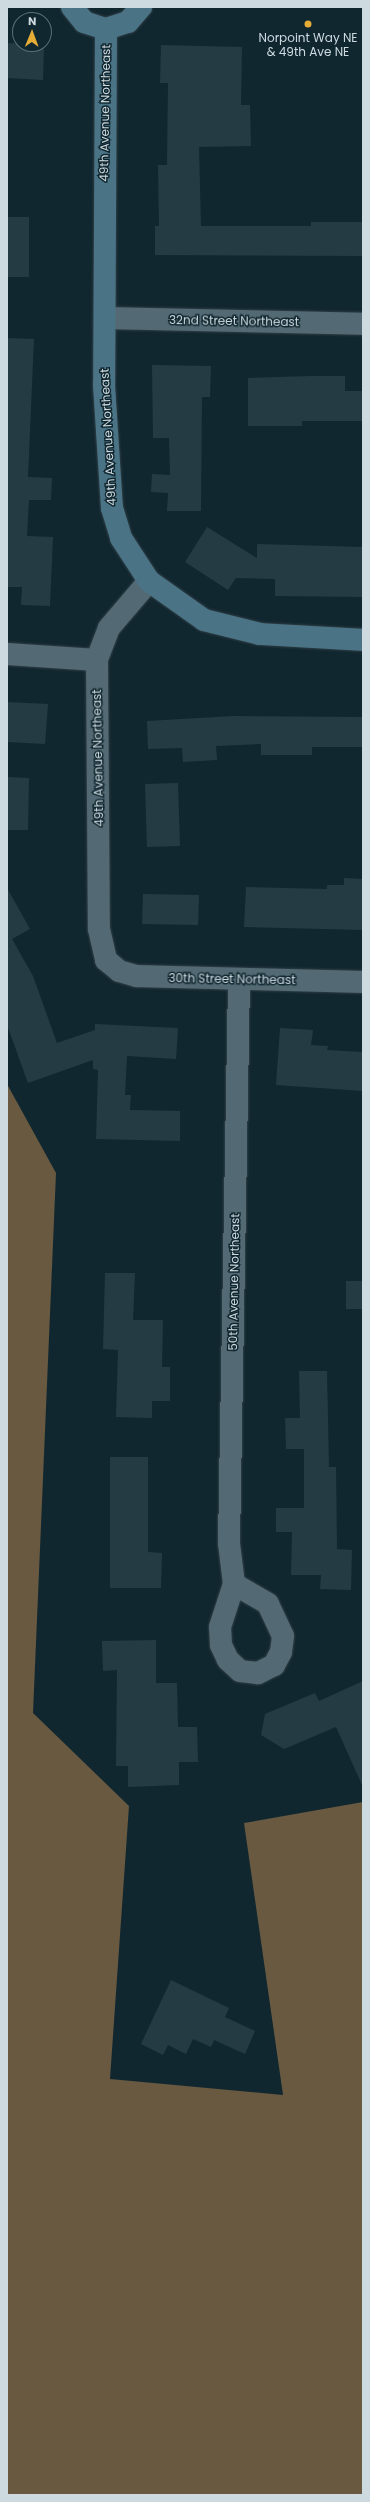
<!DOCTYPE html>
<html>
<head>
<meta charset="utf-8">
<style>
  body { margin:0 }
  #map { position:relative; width:370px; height:2502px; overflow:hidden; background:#112730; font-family:Poppins,sans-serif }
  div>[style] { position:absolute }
  .forest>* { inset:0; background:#685940 }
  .building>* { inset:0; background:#253b44 }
  .roads { filter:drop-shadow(0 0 1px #314047) drop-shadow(0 0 1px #314047) }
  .street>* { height:22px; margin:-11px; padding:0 11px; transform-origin:11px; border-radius:11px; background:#536a74 }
  .secondary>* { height:22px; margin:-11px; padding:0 11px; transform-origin:11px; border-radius:11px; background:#4a7486 }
  .dots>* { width:11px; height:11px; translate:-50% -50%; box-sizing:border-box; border:2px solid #112730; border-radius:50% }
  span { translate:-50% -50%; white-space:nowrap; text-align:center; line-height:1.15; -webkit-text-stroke:3px #112730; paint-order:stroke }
  .poi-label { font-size:12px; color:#cddae0 }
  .street-label { font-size:12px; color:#cddae0 }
  .frame { position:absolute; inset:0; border:8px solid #cddae0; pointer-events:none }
  .north { position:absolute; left:12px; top:12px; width:40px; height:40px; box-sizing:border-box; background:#112730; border:1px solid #5c6f76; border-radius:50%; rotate:1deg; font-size:11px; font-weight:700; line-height:16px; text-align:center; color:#cddae0 }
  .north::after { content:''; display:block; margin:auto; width:14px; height:18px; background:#e6ad36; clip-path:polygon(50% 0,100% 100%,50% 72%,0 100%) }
</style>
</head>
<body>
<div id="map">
  <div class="forest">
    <i style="clip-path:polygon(7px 1084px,56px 1173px,33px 1713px,129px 1806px,110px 2079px,283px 2095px,244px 1823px,363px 1802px,363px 2495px,7px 2495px)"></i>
  </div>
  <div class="building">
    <i style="clip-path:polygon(7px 43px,44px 45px,43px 80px,7px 78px)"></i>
    <i style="clip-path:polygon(161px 45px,242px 47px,241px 105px,250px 105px,251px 146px,199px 147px,201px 226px,311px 226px,311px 222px,362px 222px,362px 256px,155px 255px,155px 226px,159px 226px,158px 165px,167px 165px,168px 83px,160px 83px)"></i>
    <i style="clip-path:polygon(7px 217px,29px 217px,29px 277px,7px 277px)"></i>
    <i style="clip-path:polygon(7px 338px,34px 339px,28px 477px,52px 478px,51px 500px,29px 500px,27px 536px,53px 537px,50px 606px,21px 605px,22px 587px,7px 587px)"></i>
    <i style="clip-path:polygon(152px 365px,211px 366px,210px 397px,202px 397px,201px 511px,167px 511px,168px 493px,151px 492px,152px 474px,170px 475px,169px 438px,153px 438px)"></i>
    <i style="clip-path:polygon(311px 376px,345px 376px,345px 391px,362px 391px,362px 421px,302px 421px,302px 426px,248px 426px,248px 378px)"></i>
    <i style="clip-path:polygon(207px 527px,257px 558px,257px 544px,363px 547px,363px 597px,275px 596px,275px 579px,236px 578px,228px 590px,185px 562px)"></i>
    <i style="clip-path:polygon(7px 702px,48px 704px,45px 744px,7px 742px)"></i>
    <i style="clip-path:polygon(234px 716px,363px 717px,363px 747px,312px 747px,312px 755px,261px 755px,261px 744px,216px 746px,217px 760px,183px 762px,182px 748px,148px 749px,147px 721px)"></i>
    <i style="clip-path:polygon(7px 777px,29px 778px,28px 830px,7px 830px)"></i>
    <i style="clip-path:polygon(178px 783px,180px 846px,147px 847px,145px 784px)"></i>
    <i style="clip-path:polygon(344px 878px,363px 879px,363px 930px,244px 927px,246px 887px,327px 889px,327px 885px,344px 885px)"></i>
    <i style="clip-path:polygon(7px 888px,30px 929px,12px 939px,33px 976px,57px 1043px,95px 1030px,95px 1024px,178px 1028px,176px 1059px,127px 1056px,125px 1095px,131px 1095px,130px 1110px,180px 1111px,180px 1141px,96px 1139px,98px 1070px,93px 1069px,93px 1060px,28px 1083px,7px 1025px)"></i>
    <i style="clip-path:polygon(143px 894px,199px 895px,198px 925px,142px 924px)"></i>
    <i style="clip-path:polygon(280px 1028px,313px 1030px,311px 1045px,328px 1046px,327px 1050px,363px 1052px,363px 1091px,276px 1085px)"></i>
    <i style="clip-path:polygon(105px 1273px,135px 1273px,133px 1320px,163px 1320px,162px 1367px,170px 1367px,170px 1401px,152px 1401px,152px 1418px,116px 1417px,118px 1350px,103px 1349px)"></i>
    <i style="clip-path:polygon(346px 1281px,363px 1281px,363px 1309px,346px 1309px)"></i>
    <i style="clip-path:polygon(299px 1371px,327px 1371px,329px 1467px,336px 1467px,337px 1549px,352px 1550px,351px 1590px,320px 1589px,321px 1575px,291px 1575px,292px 1532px,276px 1532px,276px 1508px,304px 1508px,304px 1449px,286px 1449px,285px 1418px,300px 1418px)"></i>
    <i style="clip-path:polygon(110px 1457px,148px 1457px,148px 1552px,162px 1553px,161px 1588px,110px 1588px)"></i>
    <i style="clip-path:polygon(156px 1640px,156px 1683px,177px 1683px,178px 1727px,197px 1727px,198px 1762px,179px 1762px,179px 1785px,128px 1787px,128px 1766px,116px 1766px,117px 1670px,103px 1671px,102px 1641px)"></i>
    <i style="clip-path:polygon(363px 1681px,363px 1787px,336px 1727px,284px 1749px,261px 1735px,265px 1714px,315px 1693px,319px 1701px)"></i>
    <i style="clip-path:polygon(171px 1980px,229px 2008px,225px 2017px,255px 2031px,245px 2054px,214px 2040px,211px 2047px,193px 2039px,186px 2054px,168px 2045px,163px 2055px,141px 2044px)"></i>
  </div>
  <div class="roads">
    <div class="street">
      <i style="left:105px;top:318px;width:258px;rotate:1.3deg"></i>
      <i style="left:149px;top:581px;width:62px;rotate:130.4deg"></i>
      <i style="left:109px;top:628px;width:34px;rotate:111deg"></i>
      <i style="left:97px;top:660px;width:269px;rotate:89.6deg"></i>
      <i style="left:99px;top:929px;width:32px;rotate:77deg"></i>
      <i style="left:106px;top:960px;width:17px;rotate:40deg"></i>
      <i style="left:119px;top:971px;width:19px;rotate:16deg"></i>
      <i style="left:137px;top:976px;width:226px;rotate:1.5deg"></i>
      <i style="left:7px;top:654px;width:90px;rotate:3.8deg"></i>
      <i style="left:234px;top:1584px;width:39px;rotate:30deg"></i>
      <i style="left:268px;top:1604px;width:35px;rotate:65deg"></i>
      <i style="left:283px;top:1636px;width:16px;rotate:97deg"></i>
      <i style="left:281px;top:1652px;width:15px;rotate:118deg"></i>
      <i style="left:274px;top:1665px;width:18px;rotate:153deg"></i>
      <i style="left:258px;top:1673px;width:18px;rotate:-174deg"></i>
      <i style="left:240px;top:1671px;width:16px;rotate:-137deg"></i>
      <i style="left:228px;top:1660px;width:17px;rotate:-115deg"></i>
      <i style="left:221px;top:1645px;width:18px;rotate:-93deg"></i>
      <i style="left:220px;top:1627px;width:45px;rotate:-72deg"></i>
      <i style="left:234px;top:1584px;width:41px;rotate:-97deg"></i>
      <i style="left:229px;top:1543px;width:564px;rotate:-88.98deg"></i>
    </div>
    <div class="secondary">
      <i style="left:72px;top:7px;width:19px;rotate:51deg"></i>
      <i style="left:84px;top:22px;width:23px;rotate:18deg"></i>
      <i style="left:106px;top:29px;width:23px;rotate:-18deg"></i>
      <i style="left:128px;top:22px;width:20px;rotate:-49deg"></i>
      <i style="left:106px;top:29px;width:356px;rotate:90.3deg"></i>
      <i style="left:104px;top:385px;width:123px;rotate:86.3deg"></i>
      <i style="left:112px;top:508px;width:31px;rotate:73deg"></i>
      <i style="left:121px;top:538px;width:51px;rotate:56.9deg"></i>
      <i style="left:149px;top:581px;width:67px;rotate:35.3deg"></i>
      <i style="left:204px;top:620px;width:58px;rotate:14deg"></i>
      <i style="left:260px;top:634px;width:103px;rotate:3.3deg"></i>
    </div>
  </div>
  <div class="dots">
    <i style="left:308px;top:24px;background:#e6ad36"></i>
  </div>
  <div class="poi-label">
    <span style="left:308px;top:45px">Norpoint Way NE<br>&amp; 49th Ave NE</span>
  </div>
  <div class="street-label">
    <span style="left:105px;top:113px;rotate:-89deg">49th Avenue Northeast</span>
    <span style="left:234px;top:321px;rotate:1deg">32nd Street Northeast</span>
    <span style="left:108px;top:437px;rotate:-93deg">49th Avenue Northeast</span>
    <span style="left:98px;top:758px;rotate:-91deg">49th Avenue Northeast</span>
    <span style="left:232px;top:979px;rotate:1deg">30th Street Northeast</span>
    <span style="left:234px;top:1282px;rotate:-89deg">50th Avenue Northeast</span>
  </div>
  <div class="frame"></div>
  <div class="north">N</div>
</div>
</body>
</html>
